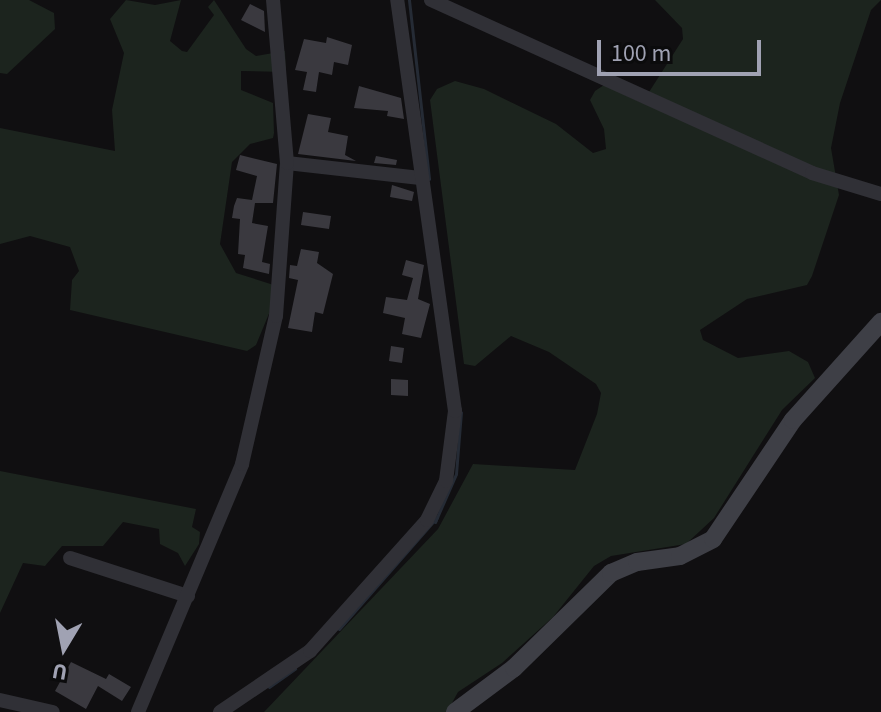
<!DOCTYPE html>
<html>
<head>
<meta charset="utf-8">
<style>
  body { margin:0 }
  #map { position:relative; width:881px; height:712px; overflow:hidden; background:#100f11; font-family:"Source Sans 3",sans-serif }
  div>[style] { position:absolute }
  .green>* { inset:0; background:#1c241e }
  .stream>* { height:3px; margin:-1.5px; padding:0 1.5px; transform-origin:1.5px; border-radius:1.5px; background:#252b35 }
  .building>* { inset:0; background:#3a393f }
  .street>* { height:14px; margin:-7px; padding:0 7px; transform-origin:7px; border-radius:7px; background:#303036 }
  .secondary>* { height:18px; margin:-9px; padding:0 9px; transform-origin:9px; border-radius:9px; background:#3e3f46 }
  span { translate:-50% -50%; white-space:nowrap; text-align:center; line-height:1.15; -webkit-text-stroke:7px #0b0b0c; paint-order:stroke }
  .north { position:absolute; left:24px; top:608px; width:80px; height:80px; -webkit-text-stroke:6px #0b0b0c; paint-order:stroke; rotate:190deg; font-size:22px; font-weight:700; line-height:32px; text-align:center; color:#a0a2b3 }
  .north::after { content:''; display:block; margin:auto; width:28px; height:36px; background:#a0a2b3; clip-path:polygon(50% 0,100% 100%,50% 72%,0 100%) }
  .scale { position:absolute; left:597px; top:40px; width:164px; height:36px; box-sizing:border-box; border:4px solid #a0a2b3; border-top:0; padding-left:10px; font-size:24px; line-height:28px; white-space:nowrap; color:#a0a2b3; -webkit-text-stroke:6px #0b0b0c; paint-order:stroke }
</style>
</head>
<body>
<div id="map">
  <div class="green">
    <i style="clip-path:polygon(0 0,29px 0,54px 13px,55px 29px,7px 74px,0 73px)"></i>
    <i style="clip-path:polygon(126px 0,155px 5px,181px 0,170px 41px,182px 51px,187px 52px,214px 15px,208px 7px,214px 0,246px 49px,256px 56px,285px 51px,286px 72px,241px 71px,241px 90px,273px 103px,274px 133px,273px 138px,250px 144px,232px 162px,220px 244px,236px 273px,280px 287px,256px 345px,247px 351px,70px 310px,72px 280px,79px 271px,70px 247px,30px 236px,0 244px,0 128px,115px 151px,112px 110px,124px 53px,110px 19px)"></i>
    <i style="clip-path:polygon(655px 0,881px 0,871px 10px,840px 103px,831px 148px,839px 195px,812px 276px,807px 285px,747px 299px,700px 330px,703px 340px,738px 358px,789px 351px,808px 362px,815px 378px,782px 410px,714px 518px,686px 544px,611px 556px,594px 566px,553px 617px,502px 663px,458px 692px,447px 712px,264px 712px,438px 529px,473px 464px,575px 470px,597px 414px,601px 393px,596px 384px,549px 352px,511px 336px,475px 366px,464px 364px,430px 100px,437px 89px,455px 81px,484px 89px,556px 124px,593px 153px,606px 149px,604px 129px,590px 100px,595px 91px,604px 85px,642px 103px,683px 39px,682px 28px)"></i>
    <i style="clip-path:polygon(0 471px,196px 509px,192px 527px,200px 532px,199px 544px,185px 566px,178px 553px,160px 544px,159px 529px,123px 522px,103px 546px,62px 546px,45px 566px,23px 563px,0 613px)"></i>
  </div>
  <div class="stream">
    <i style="left:409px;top:0;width:180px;rotate:83.6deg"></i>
    <i style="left:339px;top:629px;width:149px;rotate:-48.8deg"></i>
    <i style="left:437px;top:517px;width:5px;rotate:112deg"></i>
    <i style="left:435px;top:522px;width:52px;rotate:-66.4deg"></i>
    <i style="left:456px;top:474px;width:62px;rotate:-85.4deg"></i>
    <i style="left:269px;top:687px;width:32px;rotate:-35deg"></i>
  </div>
  <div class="building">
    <i style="clip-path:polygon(250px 4px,264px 11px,265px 32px,241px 20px)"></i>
    <i style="clip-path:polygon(327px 37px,352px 45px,348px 65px,334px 62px,332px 75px,319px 72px,316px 92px,303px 90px,307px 72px,295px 70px,304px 39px,326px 43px)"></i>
    <i style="clip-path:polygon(359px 86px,401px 98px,404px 119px,387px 116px,388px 111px,354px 108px)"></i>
    <i style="clip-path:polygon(308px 114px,331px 118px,328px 132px,348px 136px,345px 155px,356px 161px,298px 154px)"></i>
    <i style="clip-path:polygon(240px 155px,277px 164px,273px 203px,255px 203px,252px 223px,268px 226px,262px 262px,270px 264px,269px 274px,243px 268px,245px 255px,238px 254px,240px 219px,232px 218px,234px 206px,237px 198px,252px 200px,257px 176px,236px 170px)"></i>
    <i style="clip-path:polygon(376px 156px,397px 160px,396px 165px,374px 163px)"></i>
    <i style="clip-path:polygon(392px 185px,414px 192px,412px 201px,390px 197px)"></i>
    <i style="clip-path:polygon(303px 212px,331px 216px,329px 229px,301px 225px)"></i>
    <i style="clip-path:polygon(301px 249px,319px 252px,317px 263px,333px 274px,323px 314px,315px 312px,312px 332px,288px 328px,298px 280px,289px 278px,290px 265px,297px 266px)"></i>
    <i style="clip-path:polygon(406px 260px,424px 265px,418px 299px,430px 304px,421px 338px,402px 334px,405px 318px,383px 313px,386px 297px,407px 300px,413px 278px,402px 275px)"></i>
    <i style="clip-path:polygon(391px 346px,404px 348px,402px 363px,389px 361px)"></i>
    <i style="clip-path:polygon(391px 379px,408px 380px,408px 396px,391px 395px)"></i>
    <i style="clip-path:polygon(71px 662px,106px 679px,109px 674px,131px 687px,122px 701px,98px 686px,86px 709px,55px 691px)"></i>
  </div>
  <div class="street">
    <i style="left:431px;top:0;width:418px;rotate:24.4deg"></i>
    <i style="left:812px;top:173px;width:72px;rotate:16.9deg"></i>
    <i style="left:287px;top:163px;width:134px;rotate:6.4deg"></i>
    <i style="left:70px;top:558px;width:124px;rotate:17.9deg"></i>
    <i style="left:0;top:700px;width:54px;rotate:12.8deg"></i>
    <i style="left:138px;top:712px;width:269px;rotate:-67.2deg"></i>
    <i style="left:242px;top:464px;width:152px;rotate:-77.1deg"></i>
    <i style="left:276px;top:316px;width:153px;rotate:-85.9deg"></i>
    <i style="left:287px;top:163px;width:164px;rotate:-94.9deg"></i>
    <i style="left:220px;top:712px;width:109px;rotate:-34.1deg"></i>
    <i style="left:310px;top:651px;width:176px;rotate:-48.2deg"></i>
    <i style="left:427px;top:520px;width:43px;rotate:-64deg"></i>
    <i style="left:446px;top:481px;width:71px;rotate:-82.7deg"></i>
    <i style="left:455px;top:411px;width:415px;rotate:-98deg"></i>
  </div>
  <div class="secondary">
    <i style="left:455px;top:712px;width:74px;rotate:-36.7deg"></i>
    <i style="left:514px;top:668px;width:136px;rotate:-44.4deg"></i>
    <i style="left:611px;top:573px;width:28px;rotate:-23deg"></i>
    <i style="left:637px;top:562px;width:43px;rotate:-7.9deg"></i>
    <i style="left:680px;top:556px;width:37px;rotate:-27deg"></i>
    <i style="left:713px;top:539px;width:143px;rotate:-56.1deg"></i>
    <i style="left:793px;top:420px;width:132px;rotate:-48.1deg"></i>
  </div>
  <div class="north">U</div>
  <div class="scale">100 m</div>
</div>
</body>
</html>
